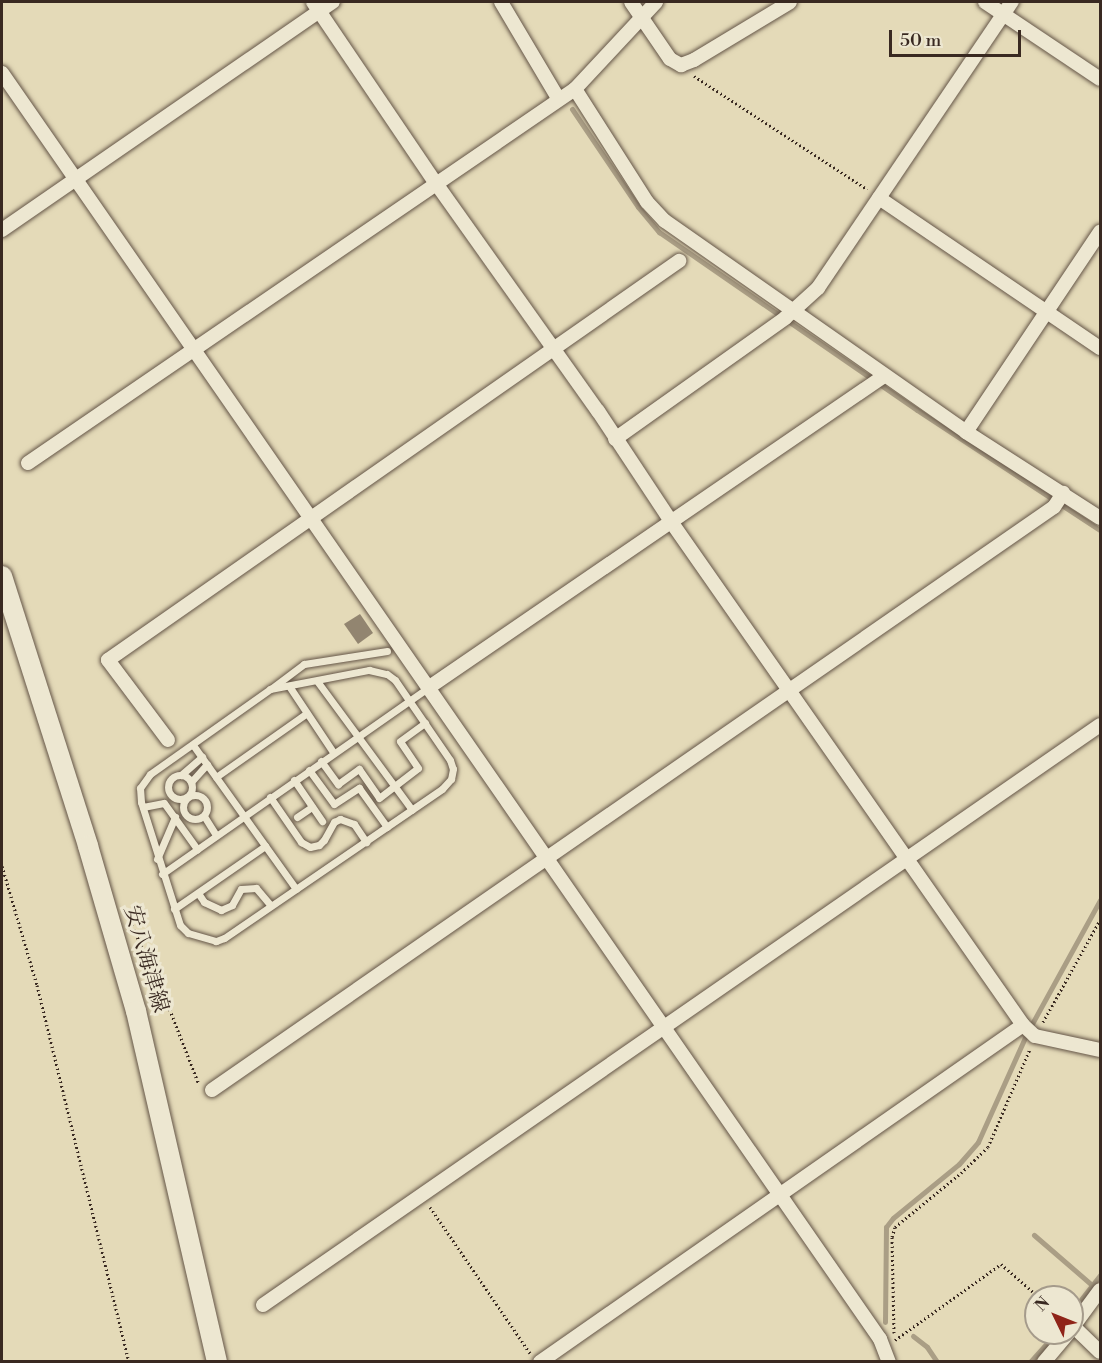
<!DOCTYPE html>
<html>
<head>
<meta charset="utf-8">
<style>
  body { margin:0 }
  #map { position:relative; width:1102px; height:1363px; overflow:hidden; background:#e4dab8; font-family:"Libre Bodoni","Noto Serif JP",serif }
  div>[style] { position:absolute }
  .stream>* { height:5px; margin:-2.5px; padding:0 2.5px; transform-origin:2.5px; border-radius:2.5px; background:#aa9e85 }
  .building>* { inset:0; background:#928570 }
  .path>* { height:3px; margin-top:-1.5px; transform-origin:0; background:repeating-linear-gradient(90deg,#392921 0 1.5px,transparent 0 4.5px) }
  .roads { filter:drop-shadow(0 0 2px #645547) drop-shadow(0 0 2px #645547) }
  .lane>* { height:7px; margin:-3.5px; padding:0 3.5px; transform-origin:3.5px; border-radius:3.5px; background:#ede7d1 }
  .lane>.ring { margin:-3.5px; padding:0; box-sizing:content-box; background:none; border:7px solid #ede7d1; border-radius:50% }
  .street>* { height:14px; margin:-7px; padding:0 7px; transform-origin:7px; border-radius:7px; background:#ede7d1 }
  .secondary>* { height:20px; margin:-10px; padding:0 10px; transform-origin:10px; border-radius:10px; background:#ede7d1 }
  span { translate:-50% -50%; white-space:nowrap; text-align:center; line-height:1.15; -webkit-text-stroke:6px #ede7d1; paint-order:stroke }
  .street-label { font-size:22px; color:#392921 }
  .frame { position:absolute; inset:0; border:3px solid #392921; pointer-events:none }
  .north { position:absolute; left:1024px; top:1285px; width:60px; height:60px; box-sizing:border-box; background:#ede7d1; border:2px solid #a59b8b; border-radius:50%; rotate:313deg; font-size:16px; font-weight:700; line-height:24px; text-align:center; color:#392921 }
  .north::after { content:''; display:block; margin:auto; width:21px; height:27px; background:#8f2418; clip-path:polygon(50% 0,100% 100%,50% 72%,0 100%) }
  .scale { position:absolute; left:889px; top:30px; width:132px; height:27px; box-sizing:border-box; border:3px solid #392921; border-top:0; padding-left:8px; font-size:18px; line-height:21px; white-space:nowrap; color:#392921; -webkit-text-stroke:4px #ede7d1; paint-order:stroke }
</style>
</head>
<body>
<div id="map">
  <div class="stream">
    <i style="left:572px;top:109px;width:118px;rotate:56deg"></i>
    <i style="left:638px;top:207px;width:33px;rotate:50deg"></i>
    <i style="left:659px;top:232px;width:313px;rotate:34.6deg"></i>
    <i style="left:917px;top:410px;width:219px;rotate:33.3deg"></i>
    <i style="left:1034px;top:1235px;width:77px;rotate:40.8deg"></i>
    <i style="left:1072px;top:1311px;width:46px;rotate:-52.1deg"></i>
    <i style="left:885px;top:1322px;width:95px;rotate:-89.4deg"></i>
    <i style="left:886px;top:1227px;width:11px;rotate:-52deg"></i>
    <i style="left:893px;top:1218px;width:85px;rotate:-39.3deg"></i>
    <i style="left:959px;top:1164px;width:29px;rotate:-49deg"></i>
    <i style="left:978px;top:1142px;width:122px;rotate:-65.8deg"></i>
    <i style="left:1028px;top:1031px;width:149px;rotate:-61.2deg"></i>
    <i style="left:913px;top:1336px;width:18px;rotate:38deg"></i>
    <i style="left:927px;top:1347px;width:18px;rotate:56deg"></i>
    <i style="left:1030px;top:1362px;width:39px;rotate:-48deg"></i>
  </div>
  <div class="building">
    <i style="clip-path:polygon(360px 614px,373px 633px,358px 644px,344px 624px)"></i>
  </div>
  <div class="path">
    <i style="left:694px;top:76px;width:207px;rotate:33.2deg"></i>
    <i style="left:2px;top:866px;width:124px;rotate:73.6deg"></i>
    <i style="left:37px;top:985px;width:388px;rotate:76.3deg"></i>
    <i style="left:132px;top:925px;width:88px;rotate:65.8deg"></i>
    <i style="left:168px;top:1005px;width:83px;rotate:68.7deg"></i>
    <i style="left:1043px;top:1022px;width:117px;rotate:-60.8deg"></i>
    <i style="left:430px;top:1207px;width:177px;rotate:55.6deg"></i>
    <i style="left:894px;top:1333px;width:96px;rotate:-91.2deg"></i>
    <i style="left:892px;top:1237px;width:10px;rotate:-73deg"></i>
    <i style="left:895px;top:1227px;width:85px;rotate:-39.3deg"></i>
    <i style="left:961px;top:1173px;width:37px;rotate:-44deg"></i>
    <i style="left:988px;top:1147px;width:107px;rotate:-66.8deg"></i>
    <i style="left:895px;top:1340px;width:130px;rotate:-35.6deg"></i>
    <i style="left:1001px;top:1264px;width:50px;rotate:41deg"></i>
  </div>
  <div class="roads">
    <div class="lane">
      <i style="left:369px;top:670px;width:18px;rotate:13deg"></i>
      <i style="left:387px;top:674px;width:10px;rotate:37deg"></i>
      <i style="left:395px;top:680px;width:97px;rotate:55.5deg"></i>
      <i style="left:450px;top:760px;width:9px;rotate:72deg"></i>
      <i style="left:453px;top:769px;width:10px;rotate:101deg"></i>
      <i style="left:451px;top:779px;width:13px;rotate:132deg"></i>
      <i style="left:442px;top:789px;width:264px;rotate:145.6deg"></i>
      <i style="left:224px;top:938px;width:9px;rotate:159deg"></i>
      <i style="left:216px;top:941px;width:29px;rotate:-164deg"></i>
      <i style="left:188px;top:933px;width:11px;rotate:-135deg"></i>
      <i style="left:180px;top:925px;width:129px;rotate:-107.6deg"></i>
      <i style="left:141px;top:802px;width:14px;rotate:-94deg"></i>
      <i style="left:140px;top:788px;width:17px;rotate:-54deg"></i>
      <i style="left:150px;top:774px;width:147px;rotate:-35.3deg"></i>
      <i style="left:270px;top:689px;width:101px;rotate:-10.9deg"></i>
      <i style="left:317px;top:681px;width:160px;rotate:53.6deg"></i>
      <i style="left:289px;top:686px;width:79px;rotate:56.3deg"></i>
      <i style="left:272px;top:688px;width:40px;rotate:-37deg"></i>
      <i style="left:304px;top:664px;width:84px;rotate:-8.9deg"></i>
      <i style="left:193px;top:745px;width:177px;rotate:54.4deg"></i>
      <i style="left:321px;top:761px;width:29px;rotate:54deg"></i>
      <i style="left:338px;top:784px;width:26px;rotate:-36deg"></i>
      <i style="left:359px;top:769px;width:35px;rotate:55deg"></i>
      <i style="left:379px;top:798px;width:49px;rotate:-37.6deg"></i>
      <i style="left:418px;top:768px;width:32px;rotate:-124deg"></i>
      <i style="left:400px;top:741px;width:31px;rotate:-36deg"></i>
      <i style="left:309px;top:770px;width:42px;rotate:53.7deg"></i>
      <i style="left:334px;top:804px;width:30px;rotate:-33deg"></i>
      <i style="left:359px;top:788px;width:48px;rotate:54.3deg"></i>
      <i class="ring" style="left:168px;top:775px;width:17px;height:17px"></i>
      <i style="left:181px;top:775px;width:28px;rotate:-41deg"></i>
      <i style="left:216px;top:777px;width:111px;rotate:-35.1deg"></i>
      <i style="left:294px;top:780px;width:50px;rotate:55.7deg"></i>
      <i style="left:191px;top:782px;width:24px;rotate:-48deg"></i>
      <i class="ring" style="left:183px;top:795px;width:17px;height:17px"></i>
      <i style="left:270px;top:797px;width:55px;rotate:55.4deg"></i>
      <i style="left:301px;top:842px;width:10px;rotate:29deg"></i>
      <i style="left:310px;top:847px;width:9px;rotate:-13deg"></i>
      <i style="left:319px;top:845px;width:7px;rotate:-45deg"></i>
      <i style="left:324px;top:840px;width:21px;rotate:-61deg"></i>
      <i style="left:334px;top:822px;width:7px;rotate:-27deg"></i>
      <i style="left:340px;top:819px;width:15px;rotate:20deg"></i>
      <i style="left:354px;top:824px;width:22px;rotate:56deg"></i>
      <i style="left:143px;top:807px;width:21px;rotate:-11deg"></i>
      <i style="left:164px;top:803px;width:57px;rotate:54.3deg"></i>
      <i style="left:204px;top:816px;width:22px;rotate:58deg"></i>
      <i style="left:297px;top:817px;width:18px;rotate:-34deg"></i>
      <i style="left:157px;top:859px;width:46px;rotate:-66.8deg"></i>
      <i style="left:162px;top:874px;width:325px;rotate:-35deg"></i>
      <i style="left:198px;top:893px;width:11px;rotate:56deg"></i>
      <i style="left:204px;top:902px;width:19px;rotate:25deg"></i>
      <i style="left:221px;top:910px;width:12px;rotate:-24deg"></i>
      <i style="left:232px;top:905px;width:18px;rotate:-61deg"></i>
      <i style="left:241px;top:889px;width:15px;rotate:-4deg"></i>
      <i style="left:256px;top:888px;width:23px;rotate:50deg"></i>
      <i style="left:174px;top:909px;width:111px;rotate:-34.7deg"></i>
    </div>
    <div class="street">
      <i style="left:313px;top:2px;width:217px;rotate:55.9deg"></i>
      <i style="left:435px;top:182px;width:281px;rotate:54.6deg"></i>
      <i style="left:598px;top:411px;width:134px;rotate:56.5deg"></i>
      <i style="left:672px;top:523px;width:613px;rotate:55.04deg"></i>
      <i style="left:1023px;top:1025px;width:16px;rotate:43deg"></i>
      <i style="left:1035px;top:1036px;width:66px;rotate:12.2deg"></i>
      <i style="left:501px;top:2px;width:112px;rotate:59.3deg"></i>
      <i style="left:631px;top:2px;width:69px;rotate:55.6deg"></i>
      <i style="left:670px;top:59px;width:13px;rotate:29deg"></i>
      <i style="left:681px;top:65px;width:14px;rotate:-21deg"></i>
      <i style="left:694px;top:60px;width:112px;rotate:-31.1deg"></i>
      <i style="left:985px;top:2px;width:138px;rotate:33.8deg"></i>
      <i style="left:2px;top:73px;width:1541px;rotate:55.26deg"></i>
      <i style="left:880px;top:1339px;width:25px;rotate:69deg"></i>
      <i style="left:575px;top:89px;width:134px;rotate:57.5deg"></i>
      <i style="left:647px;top:202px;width:26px;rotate:47deg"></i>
      <i style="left:665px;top:221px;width:368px;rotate:35deg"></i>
      <i style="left:966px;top:432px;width:159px;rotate:32.7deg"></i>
      <i style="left:879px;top:198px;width:267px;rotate:34.2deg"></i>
      <i style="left:2px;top:230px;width:402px;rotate:-34.6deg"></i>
      <i style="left:966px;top:432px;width:241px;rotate:-56.2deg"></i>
      <i style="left:615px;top:439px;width:209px;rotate:-35.4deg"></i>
      <i style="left:785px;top:318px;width:45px;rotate:-42.3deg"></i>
      <i style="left:818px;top:288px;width:346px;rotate:-55.9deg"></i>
      <i style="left:28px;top:463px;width:663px;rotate:-34.36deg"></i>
      <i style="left:575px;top:89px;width:119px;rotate:-47deg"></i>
      <i style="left:428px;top:688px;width:553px;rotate:-34.38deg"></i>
      <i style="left:168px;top:740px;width:100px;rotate:-126.9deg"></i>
      <i style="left:108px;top:660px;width:697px;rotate:-34.94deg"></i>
      <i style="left:212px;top:1090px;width:1024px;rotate:-34.7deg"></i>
      <i style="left:1054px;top:507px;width:17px;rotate:-57deg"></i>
      <i style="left:263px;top:1305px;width:1018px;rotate:-34.72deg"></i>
      <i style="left:1073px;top:1326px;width:37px;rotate:44deg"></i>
      <i style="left:1072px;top:1328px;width:47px;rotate:-53.6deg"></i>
      <i style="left:540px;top:1362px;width:589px;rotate:-34.9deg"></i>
      <i style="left:1044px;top:1362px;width:38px;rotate:-50deg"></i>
    </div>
    <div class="secondary">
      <i style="left:2px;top:576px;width:283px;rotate:72.3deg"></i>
      <i style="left:88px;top:846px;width:172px;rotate:73.8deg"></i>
      <i style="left:136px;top:1011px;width:360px;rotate:77deg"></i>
    </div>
  </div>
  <div class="street-label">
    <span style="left:146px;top:959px;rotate:74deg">安八海津線</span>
  </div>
  <div class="frame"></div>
  <div class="north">N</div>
  <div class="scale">50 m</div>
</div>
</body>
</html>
